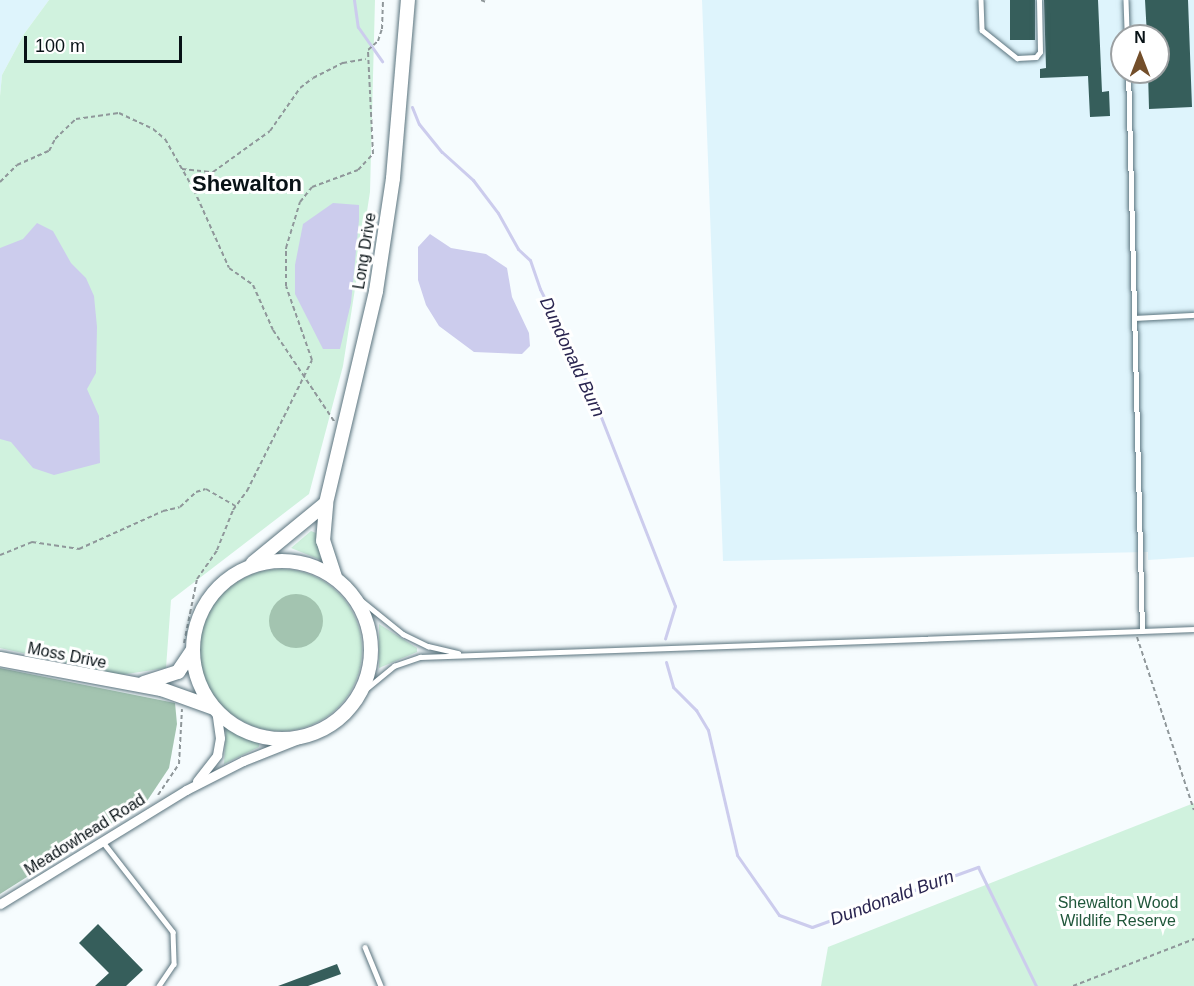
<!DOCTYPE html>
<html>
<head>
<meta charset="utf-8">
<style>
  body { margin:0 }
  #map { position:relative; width:1194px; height:986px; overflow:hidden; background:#f6fcfe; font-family:Helvetica,sans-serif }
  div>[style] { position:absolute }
  .built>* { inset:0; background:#def4fc }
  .green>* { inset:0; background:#d0f2de }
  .round { border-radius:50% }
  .forest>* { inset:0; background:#a3c4b0 }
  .water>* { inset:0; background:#cccced }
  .stream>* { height:3px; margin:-1.5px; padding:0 1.5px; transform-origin:1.5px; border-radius:1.5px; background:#cccced }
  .building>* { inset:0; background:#365e5b }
  .path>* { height:2px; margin-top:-1px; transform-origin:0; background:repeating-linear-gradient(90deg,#8f979a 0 4.5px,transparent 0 7.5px) }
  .roads { filter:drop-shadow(0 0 2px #5b747e) drop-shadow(0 0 2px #5b747e) }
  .service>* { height:4.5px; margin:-2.25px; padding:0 2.25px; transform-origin:2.25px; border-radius:2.25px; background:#fff }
  .minor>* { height:9px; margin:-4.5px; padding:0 4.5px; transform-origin:4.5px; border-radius:4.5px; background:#fff }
  .secondary>* { height:14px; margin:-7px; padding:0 7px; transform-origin:7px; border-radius:7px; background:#fff }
  .secondary>.ring { margin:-7px; padding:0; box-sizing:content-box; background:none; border:14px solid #fff; border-radius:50% }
  span { translate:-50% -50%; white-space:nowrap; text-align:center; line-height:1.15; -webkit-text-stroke:6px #fff; paint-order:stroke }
  .street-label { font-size:16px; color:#081216 }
  .park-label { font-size:16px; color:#20573b }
  .water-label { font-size:18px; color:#2a2550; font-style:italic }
  .district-label { font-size:22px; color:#081216; font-weight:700 }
  .north { position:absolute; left:1110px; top:24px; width:60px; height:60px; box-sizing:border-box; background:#fff; border:2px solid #9ca0a2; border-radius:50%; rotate:0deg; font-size:16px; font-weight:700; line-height:24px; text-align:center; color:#081216 }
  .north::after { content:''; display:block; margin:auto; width:21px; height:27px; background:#734e2a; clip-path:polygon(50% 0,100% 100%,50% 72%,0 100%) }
  .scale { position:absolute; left:24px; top:36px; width:158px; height:27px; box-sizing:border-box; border:3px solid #081216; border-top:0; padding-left:8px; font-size:18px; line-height:21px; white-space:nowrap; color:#081216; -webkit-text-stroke:4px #fff; paint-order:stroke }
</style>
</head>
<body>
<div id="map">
  <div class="built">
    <i style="clip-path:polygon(0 0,49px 0,24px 34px,2px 75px,0 96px)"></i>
    <i style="clip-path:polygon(evenodd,702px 0,1194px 0,1194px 557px,1148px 560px,1148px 552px,723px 561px,702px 0,1122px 36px,1158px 36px,1158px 72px,1122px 72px,1122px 36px)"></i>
  </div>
  <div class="green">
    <i style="clip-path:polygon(49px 0,375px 0,370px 192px,343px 366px,309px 494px,171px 600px,166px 668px,120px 675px,0 648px,0 96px,2px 75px,24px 34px)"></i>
    <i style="clip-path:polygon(311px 531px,316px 533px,321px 560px,291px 548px)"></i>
    <i class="round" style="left:200px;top:569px;width:162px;height:162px"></i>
    <i style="clip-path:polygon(379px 624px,417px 648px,417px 652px,379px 668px)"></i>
    <i style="clip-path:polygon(226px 728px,259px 744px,259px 747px,224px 764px)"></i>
    <i style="clip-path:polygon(1194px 803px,1194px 986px,821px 986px,828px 947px)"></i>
  </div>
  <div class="forest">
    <i class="round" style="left:269px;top:594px;width:54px;height:54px"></i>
    <i style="clip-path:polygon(0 668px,175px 703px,177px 724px,169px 768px,147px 801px,0 894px)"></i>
  </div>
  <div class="water">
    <i style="clip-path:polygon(333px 203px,359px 205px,359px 220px,351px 303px,340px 349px,323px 349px,295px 294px,295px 265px,303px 224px)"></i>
    <i style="clip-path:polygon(37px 223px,53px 231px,71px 263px,86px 278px,94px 296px,97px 327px,96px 373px,87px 389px,99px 416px,100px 463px,54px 475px,33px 468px,11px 442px,0 439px,0 248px,23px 239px)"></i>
    <i style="clip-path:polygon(430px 234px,451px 248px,486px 254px,507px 268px,512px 297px,529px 333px,530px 346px,522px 354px,474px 352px,439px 326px,426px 305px,418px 280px,418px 247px)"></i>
  </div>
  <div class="stream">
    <i style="left:354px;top:0;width:27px;rotate:82deg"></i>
    <i style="left:358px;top:27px;width:42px;rotate:54.8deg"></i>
    <i style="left:412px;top:107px;width:18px;rotate:68deg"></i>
    <i style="left:419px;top:124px;width:36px;rotate:51deg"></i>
    <i style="left:442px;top:152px;width:42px;rotate:42.1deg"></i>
    <i style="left:473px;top:180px;width:41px;rotate:52.9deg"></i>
    <i style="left:498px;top:213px;width:41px;rotate:60.9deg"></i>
    <i style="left:518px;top:249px;width:16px;rotate:43deg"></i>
    <i style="left:530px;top:260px;width:31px;rotate:71deg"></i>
    <i style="left:540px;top:289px;width:112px;rotate:63.4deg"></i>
    <i style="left:590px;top:389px;width:233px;rotate:68.6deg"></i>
    <i style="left:675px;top:606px;width:34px;rotate:107deg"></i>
    <i style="left:666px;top:662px;width:26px;rotate:74deg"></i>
    <i style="left:673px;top:687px;width:33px;rotate:45deg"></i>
    <i style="left:696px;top:710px;width:23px;rotate:59deg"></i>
    <i style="left:708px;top:730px;width:128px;rotate:76.9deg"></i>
    <i style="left:737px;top:855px;width:73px;rotate:55deg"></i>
    <i style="left:779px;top:915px;width:35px;rotate:20deg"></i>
    <i style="left:812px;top:927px;width:177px;rotate:-19.9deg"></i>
    <i style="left:978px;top:867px;width:132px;rotate:64deg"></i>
  </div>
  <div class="building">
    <i style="clip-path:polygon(1010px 0,1035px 0,1035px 40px,1010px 40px)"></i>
    <i style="clip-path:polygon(1044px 0,1098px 0,1102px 92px,1109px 91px,1110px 116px,1090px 117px,1088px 76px,1040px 78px,1040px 69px,1046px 68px)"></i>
    <i style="clip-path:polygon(1145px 0,1188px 0,1192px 107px,1149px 109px,1148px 72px,1158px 72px,1158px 36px,1147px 36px)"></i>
    <i style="clip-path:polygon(98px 924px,143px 970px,126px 986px,95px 986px,109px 973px,79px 943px)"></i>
    <i style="clip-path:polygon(337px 964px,341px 974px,308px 986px,278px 986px)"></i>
  </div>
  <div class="path">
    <i style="left:481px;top:0;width:5px;rotate:22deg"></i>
    <i style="left:182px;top:169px;width:31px;rotate:6deg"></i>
    <i style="left:213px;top:172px;width:70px;rotate:-35.7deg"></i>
    <i style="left:270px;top:131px;width:52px;rotate:-55.1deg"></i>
    <i style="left:300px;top:88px;width:16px;rotate:-38deg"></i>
    <i style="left:313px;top:78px;width:34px;rotate:-27deg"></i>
    <i style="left:343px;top:63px;width:23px;rotate:-10deg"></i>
    <i style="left:0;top:182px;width:24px;rotate:-45deg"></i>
    <i style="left:17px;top:165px;width:35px;rotate:-24deg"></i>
    <i style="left:49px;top:151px;width:13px;rotate:-63deg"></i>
    <i style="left:55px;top:139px;width:29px;rotate:-44deg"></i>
    <i style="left:76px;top:119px;width:43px;rotate:-7.9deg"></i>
    <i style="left:119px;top:113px;width:38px;rotate:25deg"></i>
    <i style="left:153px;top:129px;width:16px;rotate:40deg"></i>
    <i style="left:165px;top:139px;width:59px;rotate:60.4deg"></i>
    <i style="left:194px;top:190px;width:85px;rotate:65.8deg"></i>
    <i style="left:229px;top:268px;width:29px;rotate:35deg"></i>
    <i style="left:253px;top:285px;width:49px;rotate:66deg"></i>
    <i style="left:273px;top:330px;width:110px;rotate:56.2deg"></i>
    <i style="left:0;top:555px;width:35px;rotate:-22deg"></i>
    <i style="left:32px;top:542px;width:48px;rotate:8.5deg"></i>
    <i style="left:79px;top:549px;width:92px;rotate:-24.3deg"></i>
    <i style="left:163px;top:511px;width:17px;rotate:-13deg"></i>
    <i style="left:180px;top:507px;width:22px;rotate:-43deg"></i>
    <i style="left:196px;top:492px;width:10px;rotate:-17deg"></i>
    <i style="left:206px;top:489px;width:34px;rotate:30deg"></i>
    <i style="left:1137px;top:637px;width:182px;rotate:71.8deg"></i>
    <i style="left:184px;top:643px;width:65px;rotate:-78.5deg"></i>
    <i style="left:197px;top:579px;width:35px;rotate:-55deg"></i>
    <i style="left:217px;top:550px;width:43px;rotate:-68.2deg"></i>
    <i style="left:233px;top:510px;width:24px;rotate:-54deg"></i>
    <i style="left:247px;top:491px;width:146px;rotate:-63.6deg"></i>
    <i style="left:312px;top:360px;width:78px;rotate:-109.4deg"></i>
    <i style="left:286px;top:286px;width:38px;rotate:-90deg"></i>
    <i style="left:286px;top:248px;width:48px;rotate:-73.1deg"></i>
    <i style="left:300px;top:202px;width:19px;rotate:-51deg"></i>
    <i style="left:312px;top:187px;width:49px;rotate:-20.3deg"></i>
    <i style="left:358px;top:170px;width:22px;rotate:-47deg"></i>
    <i style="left:373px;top:154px;width:104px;rotate:-92.8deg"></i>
    <i style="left:368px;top:50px;width:13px;rotate:-42deg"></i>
    <i style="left:378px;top:41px;width:13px;rotate:-72deg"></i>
    <i style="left:382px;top:29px;width:29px;rotate:-88deg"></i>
    <i style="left:158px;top:795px;width:37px;rotate:-56deg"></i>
    <i style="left:179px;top:764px;width:55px;rotate:-86.9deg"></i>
    <i style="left:1073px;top:986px;width:130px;rotate:-21.2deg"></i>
  </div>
  <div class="roads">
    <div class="service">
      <i style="left:981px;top:0;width:30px;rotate:88deg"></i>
      <i style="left:982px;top:30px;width:45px;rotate:38.7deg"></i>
      <i style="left:1017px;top:58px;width:19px;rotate:-3deg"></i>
      <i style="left:1036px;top:57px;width:6px;rotate:-51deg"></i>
      <i style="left:1040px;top:52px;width:52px;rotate:-91.1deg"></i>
      <i style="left:1126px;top:0;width:36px;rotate:88deg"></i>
      <i style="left:1136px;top:318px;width:58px;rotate:-3deg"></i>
      <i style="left:351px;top:592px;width:67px;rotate:38.9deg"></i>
      <i style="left:403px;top:634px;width:28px;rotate:26deg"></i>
      <i style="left:428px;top:646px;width:31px;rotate:13deg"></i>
      <i style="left:1142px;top:631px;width:52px;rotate:-2.2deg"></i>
      <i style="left:360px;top:694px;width:44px;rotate:-39.5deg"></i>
      <i style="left:394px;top:666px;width:28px;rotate:-19deg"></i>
      <i style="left:420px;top:657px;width:722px;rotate:-2.06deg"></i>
      <i style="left:1142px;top:631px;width:559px;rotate:-91.43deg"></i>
      <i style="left:103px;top:842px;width:114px;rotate:52.1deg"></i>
      <i style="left:173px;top:932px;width:32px;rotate:88deg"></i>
      <i style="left:174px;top:964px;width:27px;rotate:124deg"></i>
      <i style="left:365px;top:947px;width:42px;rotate:67.7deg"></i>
    </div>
    <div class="minor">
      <i style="left:197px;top:781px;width:33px;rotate:-52deg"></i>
      <i style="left:217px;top:755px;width:17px;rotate:-80deg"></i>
      <i style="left:220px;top:738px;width:28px;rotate:-98deg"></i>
      <i style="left:0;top:904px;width:218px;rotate:-31.5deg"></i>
      <i style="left:186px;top:790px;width:64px;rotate:-27deg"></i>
      <i style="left:243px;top:761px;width:73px;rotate:-21.7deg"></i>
    </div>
    <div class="secondary">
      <i class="ring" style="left:193px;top:561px;width:164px;height:164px"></i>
      <i style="left:253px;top:563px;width:94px;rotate:-39.4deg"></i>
      <i style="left:335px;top:577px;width:38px;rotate:-108deg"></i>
      <i style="left:323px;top:541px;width:38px;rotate:-85deg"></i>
      <i style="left:326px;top:503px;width:218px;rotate:-76.7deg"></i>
      <i style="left:376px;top:291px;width:114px;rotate:-81.4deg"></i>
      <i style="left:393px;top:178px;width:179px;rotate:-85.2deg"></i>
      <i style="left:0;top:659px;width:164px;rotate:10.6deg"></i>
      <i style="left:161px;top:689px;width:56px;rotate:19.7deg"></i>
      <i style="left:144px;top:683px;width:36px;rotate:-18deg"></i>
      <i style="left:178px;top:672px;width:25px;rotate:-56deg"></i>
    </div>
  </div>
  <div class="street-label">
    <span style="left:365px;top:251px;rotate:-81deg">Long Drive</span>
    <span style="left:67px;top:656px;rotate:11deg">Moss Drive</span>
    <span style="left:85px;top:835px;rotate:-32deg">Meadowhead Road</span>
  </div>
  <div class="park-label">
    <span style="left:1118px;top:912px">Shewalton Wood<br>Wildlife Reserve</span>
  </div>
  <div class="water-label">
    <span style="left:572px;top:357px;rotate:65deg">Dundonald Burn</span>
    <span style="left:892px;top:898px;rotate:-20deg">Dundonald Burn</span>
  </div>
  <div class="district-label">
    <span style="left:247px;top:184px">Shewalton</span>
  </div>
  <div class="north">N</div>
  <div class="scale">100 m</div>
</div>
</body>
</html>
